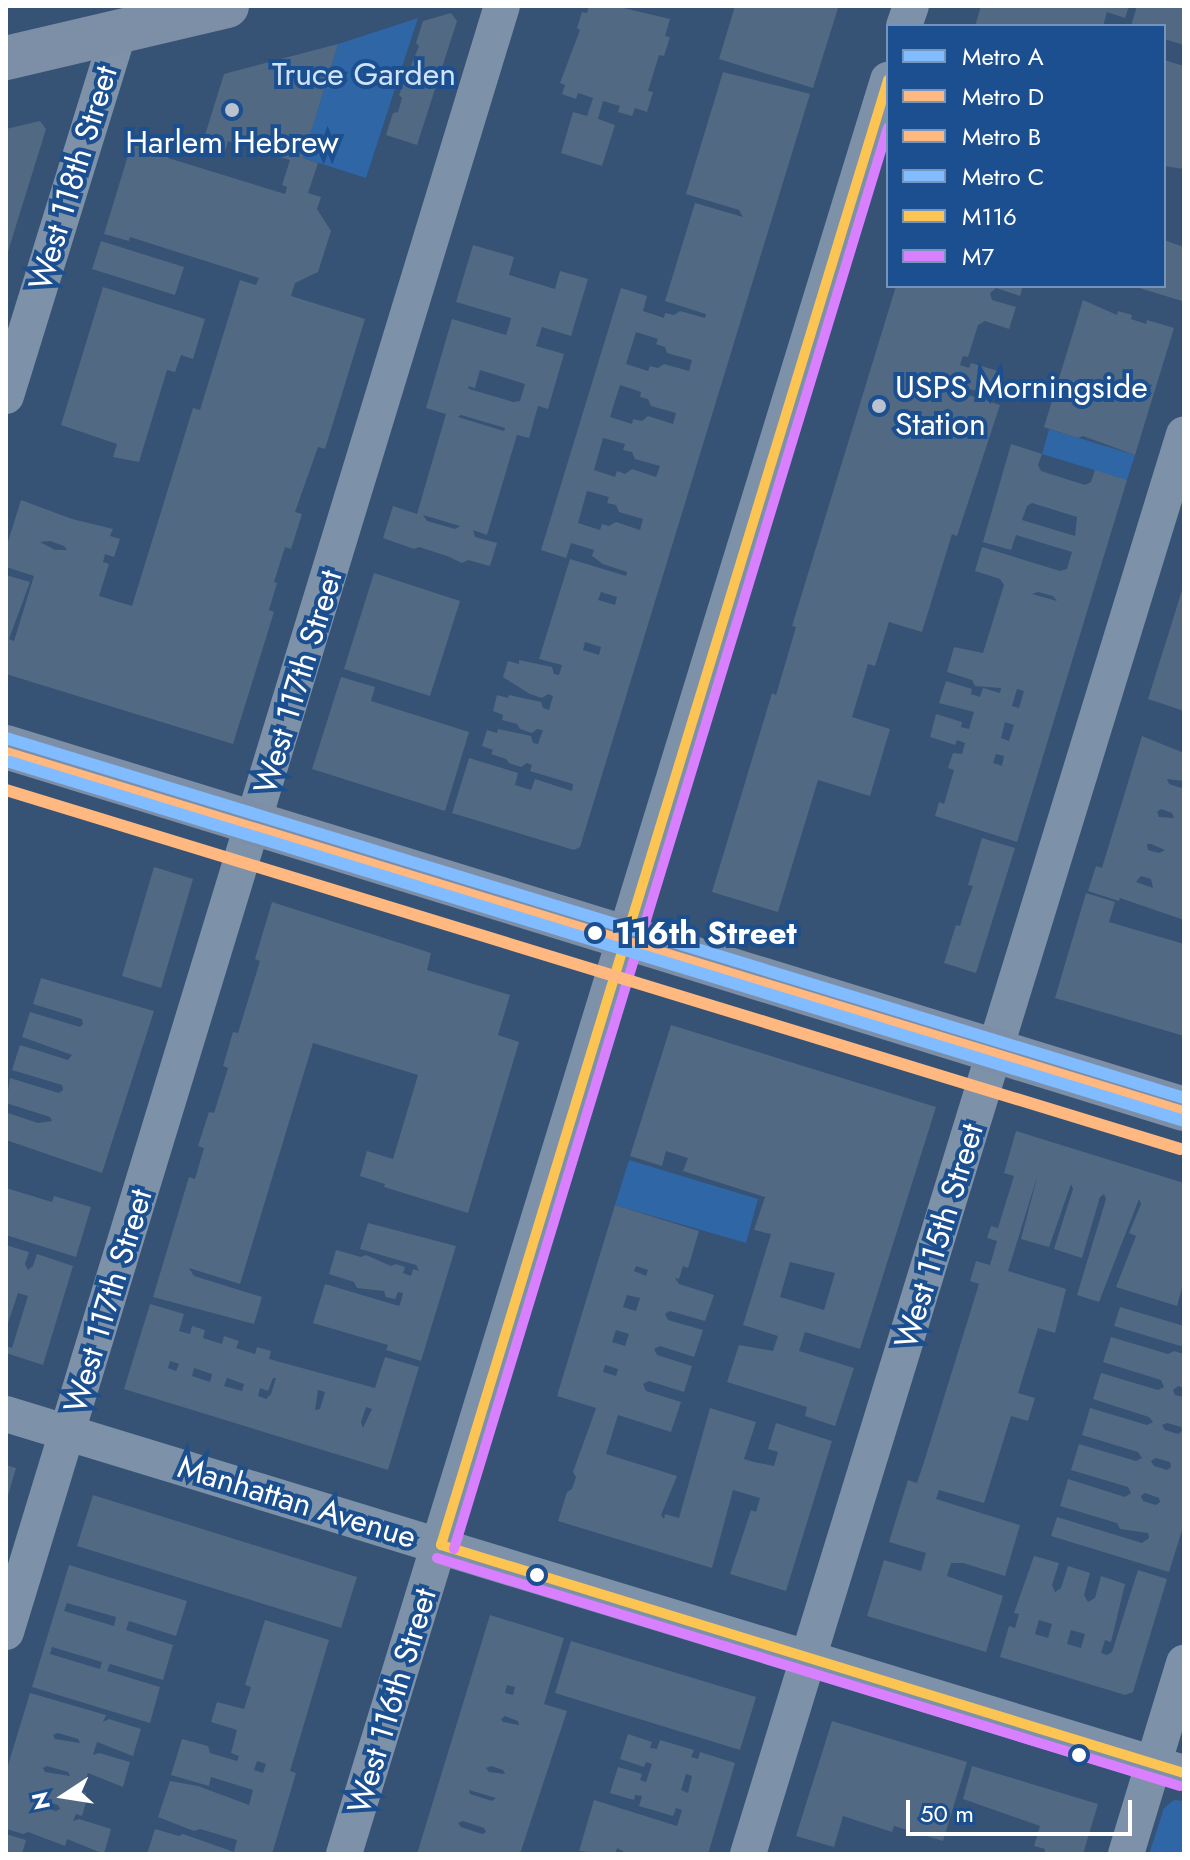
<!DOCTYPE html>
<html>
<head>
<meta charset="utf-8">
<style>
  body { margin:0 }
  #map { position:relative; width:1190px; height:1860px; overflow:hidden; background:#365274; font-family:Jost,sans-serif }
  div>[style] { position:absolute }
  .green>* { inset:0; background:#2f66a5 }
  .building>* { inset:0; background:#526984 }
  .minor>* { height:36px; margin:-18px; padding:0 18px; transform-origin:18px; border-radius:18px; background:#7d92a8 }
  .major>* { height:44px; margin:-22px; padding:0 22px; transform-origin:22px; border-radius:22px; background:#7d8ea7 }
  .bus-1>* { height:10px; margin:-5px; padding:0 5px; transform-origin:5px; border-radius:5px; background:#fcc553 }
  .bus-2>* { height:10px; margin:-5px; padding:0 5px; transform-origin:5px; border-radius:5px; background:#d880ff }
  .metro-1>* { height:12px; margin:-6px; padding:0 6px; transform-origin:6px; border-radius:6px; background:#80bcff }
  .metro-2>* { height:12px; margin:-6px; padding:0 6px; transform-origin:6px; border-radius:6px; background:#ffb880 }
  .metro-3>* { height:12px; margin:-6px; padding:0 6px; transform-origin:6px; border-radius:6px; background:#ffb880 }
  .metro-4>* { height:12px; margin:-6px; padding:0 6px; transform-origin:6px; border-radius:6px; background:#80bcff }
  .dots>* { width:22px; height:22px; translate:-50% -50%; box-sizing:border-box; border:4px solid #1b4f8f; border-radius:50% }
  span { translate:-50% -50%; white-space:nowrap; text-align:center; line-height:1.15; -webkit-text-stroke:8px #1b4f8f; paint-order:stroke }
  .park-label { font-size:32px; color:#cfe3fa }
  .poi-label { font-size:32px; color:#fff }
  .left { translate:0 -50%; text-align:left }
  .street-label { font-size:32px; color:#fff }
  .stop-label { font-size:32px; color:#fff; font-weight:700 }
  .frame { position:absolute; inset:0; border:8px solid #fff; pointer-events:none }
  .legend { position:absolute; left:886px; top:24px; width:280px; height:264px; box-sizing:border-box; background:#1b4f8f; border:2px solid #7695bc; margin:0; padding:10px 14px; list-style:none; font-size:24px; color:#fff }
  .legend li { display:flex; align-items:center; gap:16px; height:40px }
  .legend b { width:40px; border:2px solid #7695bc }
  .north { position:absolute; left:24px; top:1756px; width:80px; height:80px; -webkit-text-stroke:6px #1b4f8f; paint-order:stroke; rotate:258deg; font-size:22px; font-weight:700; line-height:32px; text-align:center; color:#fff }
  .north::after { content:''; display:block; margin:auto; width:28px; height:36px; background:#fff; clip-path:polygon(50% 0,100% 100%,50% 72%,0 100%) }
  .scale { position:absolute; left:906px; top:1800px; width:226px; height:36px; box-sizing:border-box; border:4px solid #fff; border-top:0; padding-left:10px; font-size:24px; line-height:28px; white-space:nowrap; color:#fff; -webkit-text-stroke:6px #1b4f8f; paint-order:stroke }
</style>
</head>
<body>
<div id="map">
  <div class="green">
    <i style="clip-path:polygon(418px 18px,366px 178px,303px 158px,338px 44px)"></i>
    <i style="clip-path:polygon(1049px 429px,1135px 455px,1127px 480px,1042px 454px)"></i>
    <i style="clip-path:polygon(629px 1160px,758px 1199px,746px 1243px,615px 1205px)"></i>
    <i style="clip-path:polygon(1174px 1800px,1184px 1801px,1184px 1854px,1149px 1854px,1164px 1808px)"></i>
  </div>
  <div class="building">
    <i style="clip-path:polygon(589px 6px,615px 6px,670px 19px,665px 36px,670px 37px,664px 56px,659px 55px,648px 91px,653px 92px,647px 112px,635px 108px,632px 116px,618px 112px,620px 106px,603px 101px,598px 119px,615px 125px,602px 166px,561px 153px,573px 112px,587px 116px,593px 98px,578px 93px,576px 99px,562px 94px,565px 85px,560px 83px,580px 30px,577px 28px,582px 12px,587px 13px)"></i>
    <i style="clip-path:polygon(735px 6px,838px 8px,813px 88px,719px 59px)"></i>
    <i style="clip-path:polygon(981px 6px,1129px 6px,1125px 18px,1107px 12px,1103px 26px,975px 26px)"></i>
    <i style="clip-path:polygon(1137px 6px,1184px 6px,1184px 45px,1164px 39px,1164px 26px,1131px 26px)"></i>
    <i style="clip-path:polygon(451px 13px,457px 21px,417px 145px,386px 135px,393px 113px,398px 112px,402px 98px,399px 95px,419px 46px,416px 43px,423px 21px)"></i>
    <i style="clip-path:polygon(evenodd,338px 44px,303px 158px,318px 163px,308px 193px,321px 197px,317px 209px,331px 231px,318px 272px,295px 283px,291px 296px,365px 319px,325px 449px,318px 447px,295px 512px,302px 514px,291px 549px,285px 547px,274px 582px,277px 583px,269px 610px,274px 612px,233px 744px,6px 674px,6px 575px,30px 582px,9px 639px,14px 641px,34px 576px,6px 567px,6px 548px,21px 500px,72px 519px,113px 529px,110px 536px,120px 539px,114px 557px,105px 554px,103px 562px,109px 564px,99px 596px,132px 606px,193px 408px,200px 410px,240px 280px,256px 285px,259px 278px,130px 237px,129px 241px,104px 234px,134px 136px,172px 148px,168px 158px,285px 194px,287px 187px,282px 185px,290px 160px,228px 141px,224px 155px,201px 148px,224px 74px,338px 44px,50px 541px,64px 546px,67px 550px,55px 550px,40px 542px,50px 541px)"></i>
    <i style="clip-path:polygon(1164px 60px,1184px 66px,1184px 169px,1164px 166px)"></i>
    <i style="clip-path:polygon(evenodd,723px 72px,810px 94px,580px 847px,574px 850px,452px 813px,469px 758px,518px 773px,515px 785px,531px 790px,535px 779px,572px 791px,573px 784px,530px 771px,532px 765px,527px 763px,521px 767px,509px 763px,506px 759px,491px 754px,493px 750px,482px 746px,487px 730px,497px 733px,498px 729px,531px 736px,533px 743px,538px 744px,543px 730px,537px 729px,532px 733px,520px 729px,517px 724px,502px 720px,503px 715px,493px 711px,497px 695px,508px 698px,509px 695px,541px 702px,543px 708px,549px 710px,553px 696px,548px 694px,542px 698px,530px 694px,503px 677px,508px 661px,519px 664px,519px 660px,552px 667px,554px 674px,559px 675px,562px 665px,539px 659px,570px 559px,626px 576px,627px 572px,603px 564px,592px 556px,594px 550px,571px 543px,566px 558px,541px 550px,621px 288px,647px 296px,643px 311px,664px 318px,665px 313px,674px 315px,680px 311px,705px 318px,706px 314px,665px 301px,695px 203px,743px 217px,739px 210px,686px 194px,723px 72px,636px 332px,658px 339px,656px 344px,665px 347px,667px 353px,692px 360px,689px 371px,664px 364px,658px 368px,650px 366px,648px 371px,626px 364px,636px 332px,723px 72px,620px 385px,641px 392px,640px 397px,648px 399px,651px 406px,676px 413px,673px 424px,648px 416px,642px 421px,633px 419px,632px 424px,610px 417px,620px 385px,723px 72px,603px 438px,625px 444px,623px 450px,632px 452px,635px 459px,660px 466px,656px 477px,632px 469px,625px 474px,617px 471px,615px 477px,594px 470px,603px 438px,723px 72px,587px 491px,609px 497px,607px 503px,616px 505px,619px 512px,643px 519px,640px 530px,616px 522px,609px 526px,602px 524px,600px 530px,578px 523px,587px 491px,723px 72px,601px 592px,617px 597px,615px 605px,598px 600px,601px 592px,723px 72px,585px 642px,601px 647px,599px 655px,583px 650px,585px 642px)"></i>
    <i style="clip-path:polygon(40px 121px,46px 129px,6px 258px,6px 129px)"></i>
    <i style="clip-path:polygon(1164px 240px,1184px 247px,1182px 301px,1136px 287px,1164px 286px)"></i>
    <i style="clip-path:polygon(101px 241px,184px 267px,175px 295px,92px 269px)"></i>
    <i style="clip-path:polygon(evenodd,473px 245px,514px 257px,509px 275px,555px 289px,560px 271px,588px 279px,571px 336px,542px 327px,536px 346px,564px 354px,548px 409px,538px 406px,529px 438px,517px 435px,487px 535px,473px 530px,475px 537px,497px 543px,490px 566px,468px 560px,462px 563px,447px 556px,419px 547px,414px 549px,383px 538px,393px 506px,417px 514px,446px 414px,426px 408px,452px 319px,506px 335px,509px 326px,511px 318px,456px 302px,473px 245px,480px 370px,525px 384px,520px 401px,513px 402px,469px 389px,468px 386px,475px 388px,480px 370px,473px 245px,461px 415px,505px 428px,504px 431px,458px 417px,461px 415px,473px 245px,423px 515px,460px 526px,455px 529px,427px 521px,423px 515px)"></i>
    <i style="clip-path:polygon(896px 286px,1023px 286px,1020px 296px,996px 288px,990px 293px,992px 300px,1016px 307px,1009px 329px,985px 321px,978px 325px,968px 357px,963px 356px,960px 365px,969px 368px,971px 363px,998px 371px,990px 395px,963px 387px,965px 382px,956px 380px,953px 390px,1000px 405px,957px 536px,952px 534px,922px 632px,889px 622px,875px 666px,868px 664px,852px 717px,890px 729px,870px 796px,818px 780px,778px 912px,712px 892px,772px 693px,776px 695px,796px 627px,792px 626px)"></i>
    <i style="clip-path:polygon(103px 287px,205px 319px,193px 359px,181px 355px,175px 372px,167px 370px,139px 462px,113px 457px,117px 444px,61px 425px)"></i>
    <i style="clip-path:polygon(evenodd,1083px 300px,1117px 315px,1118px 311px,1132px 315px,1131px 319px,1146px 324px,1147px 320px,1174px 328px,1135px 455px,1083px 436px,1078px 438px,1044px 427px,1083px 300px,1099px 386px,1110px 389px,1112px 394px,1108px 398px,1097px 394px,1094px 388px,1099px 386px)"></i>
    <i style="clip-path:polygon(evenodd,1011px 444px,1042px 454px,1038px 465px,1041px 471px,1085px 485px,1091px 482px,1095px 470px,1127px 480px,1017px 842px,935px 816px,939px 802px,944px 804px,954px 770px,948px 768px,953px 753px,962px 754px,965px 743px,957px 740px,955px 745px,930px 737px,936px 714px,962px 722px,961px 727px,969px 729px,974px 712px,939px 703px,946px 681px,972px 689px,971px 694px,980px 697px,983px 688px,1000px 693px,1001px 688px,975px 686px,972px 680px,947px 672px,954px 647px,983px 653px,1004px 585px,1000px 579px,975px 571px,982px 547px,1060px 571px,1067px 569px,1072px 552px,1016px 535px,1011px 550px,983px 542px,1011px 444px,1032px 503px,1077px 517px,1075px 536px,1022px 520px,1027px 506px,1032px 503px,1011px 444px,1038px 592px,1053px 596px,1057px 601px,1032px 594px,1038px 592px,1011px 444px,1017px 689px,1024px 691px,1019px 708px,1012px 706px,1017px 689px,1011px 444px,1005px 722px,1014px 725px,1009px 741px,1001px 738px,1005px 722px,1011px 444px,996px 754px,1004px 756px,1002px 766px,993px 763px,996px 754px)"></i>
    <i style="clip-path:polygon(374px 573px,460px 601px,430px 696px,344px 669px)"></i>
    <i style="clip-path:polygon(1184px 584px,1184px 711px,1148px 699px)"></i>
    <i style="clip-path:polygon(341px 677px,375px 687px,371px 701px,469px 732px,445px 811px,312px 769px)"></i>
    <i style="clip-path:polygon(evenodd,1142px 736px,1184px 753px,1184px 781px,1167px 779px,1169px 784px,1181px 788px,1184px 785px,1184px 920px,1120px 898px,1119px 901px,1088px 891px,1096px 866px,1102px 868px,1142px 736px,1161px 809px,1172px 813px,1174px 818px,1159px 817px,1157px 812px,1161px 809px,1142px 736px,1147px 844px,1151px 844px,1165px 850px,1159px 853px,1148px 850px,1147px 844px,1142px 736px,1141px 876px,1151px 879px,1153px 888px,1136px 882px,1141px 876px)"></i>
    <i style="clip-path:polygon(982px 838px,1015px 848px,976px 973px,944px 963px,956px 925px,960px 926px,968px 900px,973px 886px,968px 885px)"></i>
    <i style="clip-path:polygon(154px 867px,193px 879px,161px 988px,122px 976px)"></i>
    <i style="clip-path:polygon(1086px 893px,1115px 902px,1109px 922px,1184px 944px,1184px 1036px,1055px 998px)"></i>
    <i style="clip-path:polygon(272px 902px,431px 953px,427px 970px,510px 995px,498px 1035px,519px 1042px,468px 1213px,384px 1187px,385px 1184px,360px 1176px,367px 1151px,393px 1159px,418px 1075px,313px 1043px,240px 1284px,189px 1268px,194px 1276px,262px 1297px,254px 1324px,153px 1297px,189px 1177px,195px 1179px,204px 1148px,198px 1146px,209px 1112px,214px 1113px,228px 1068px,223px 1066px,233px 1032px,238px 1033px,260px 961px,255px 959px)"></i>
    <i style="clip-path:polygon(41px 978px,154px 1011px,102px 1173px,6px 1140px,8px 1113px,38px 1123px,52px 1121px,50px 1117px,6px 1103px,10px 1078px,59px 1093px,63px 1090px,62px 1085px,12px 1070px,20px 1045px,68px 1060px,72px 1055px,22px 1037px,30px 1012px,80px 1027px,83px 1024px,82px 1019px,33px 1004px)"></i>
    <i style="clip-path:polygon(evenodd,671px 1025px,936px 1107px,860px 1349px,805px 1332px,799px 1351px,854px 1368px,835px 1426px,805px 1416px,807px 1407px,727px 1382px,739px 1345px,773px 1351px,778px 1336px,743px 1325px,771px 1234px,754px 1230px,765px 1197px,683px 1171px,688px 1158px,666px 1151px,662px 1166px,630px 1156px,671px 1025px,790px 1262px,835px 1273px,824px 1310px,780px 1297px,790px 1262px)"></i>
    <i style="clip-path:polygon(1016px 1131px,1184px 1183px,1184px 1281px,1177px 1306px,1116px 1287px,1136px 1236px,1129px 1233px,1141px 1204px,1139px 1199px,1099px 1302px,1077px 1295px,1106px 1199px,1104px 1194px,1100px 1197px,1082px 1258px,1054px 1249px,1073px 1189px,1071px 1184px,1049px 1247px,1021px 1239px,1038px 1174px,1008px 1271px,1066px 1289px,1055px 1333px,1038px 1328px,1018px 1393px,1035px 1398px,1028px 1421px,1011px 1416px,984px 1503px,939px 1490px,936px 1499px,1020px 1525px,1005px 1576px,963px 1563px,951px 1563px,947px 1576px,1003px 1596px,986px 1652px,867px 1616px,884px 1560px,921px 1571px,926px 1553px,889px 1542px,908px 1480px,917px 1483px,924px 1462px,979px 1284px,970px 1281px,976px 1261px,990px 1265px,997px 1241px,987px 1238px,991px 1226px,998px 1228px,1014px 1176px,1004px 1173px)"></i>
    <i style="clip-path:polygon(6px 1188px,52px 1202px,54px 1196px,91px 1207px,76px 1257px,6px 1235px)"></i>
    <i style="clip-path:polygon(evenodd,615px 1205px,699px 1231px,688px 1268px,683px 1266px,679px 1279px,675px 1278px,679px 1284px,714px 1295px,705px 1321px,670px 1311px,665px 1314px,668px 1320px,703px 1330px,694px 1357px,660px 1346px,654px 1349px,657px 1355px,692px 1366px,684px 1392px,649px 1381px,643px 1384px,646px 1391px,681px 1402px,671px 1432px,618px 1415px,606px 1454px,677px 1476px,661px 1515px,664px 1519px,665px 1514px,679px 1518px,710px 1408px,756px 1422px,744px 1459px,754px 1462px,774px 1466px,778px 1452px,768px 1449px,776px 1423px,832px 1441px,786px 1591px,730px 1574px,751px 1510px,756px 1512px,760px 1498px,733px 1490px,712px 1568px,558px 1521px,567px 1492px,572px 1489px,576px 1477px,573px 1472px,596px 1408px,557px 1396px,615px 1205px,636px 1266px,648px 1270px,646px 1276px,634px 1271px,636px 1266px,615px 1205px,627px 1295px,640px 1298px,636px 1311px,623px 1307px,627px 1295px,615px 1205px,616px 1330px,629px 1334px,625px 1346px,612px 1342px,616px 1330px,615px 1205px,605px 1365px,618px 1369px,616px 1376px,603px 1372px,605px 1365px)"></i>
    <i style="clip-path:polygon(368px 1223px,456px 1246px,421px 1361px,386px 1350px,388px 1345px,313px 1323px,325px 1284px,399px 1306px,401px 1301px,403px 1293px,398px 1292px,395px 1299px,386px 1297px,384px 1291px,357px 1288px,354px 1282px,329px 1274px,336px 1250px,361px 1257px,366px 1255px,391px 1266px,396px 1264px,405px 1267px,403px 1273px,411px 1276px,413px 1269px,419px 1271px,416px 1265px,360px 1249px)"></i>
    <i style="clip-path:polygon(6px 1245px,29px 1252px,25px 1264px,28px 1270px,33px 1266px,37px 1254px,73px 1266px,43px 1365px,6px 1353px,6px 1346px,12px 1348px,28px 1296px,18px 1293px,6px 1329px)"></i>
    <i style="clip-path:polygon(evenodd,150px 1304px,184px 1314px,179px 1331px,190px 1334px,192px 1326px,205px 1330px,203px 1338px,222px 1344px,224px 1336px,239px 1341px,236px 1348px,255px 1354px,257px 1347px,271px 1351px,269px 1359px,375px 1388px,385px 1357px,419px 1367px,388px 1470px,124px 1389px,150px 1304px,170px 1361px,179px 1364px,176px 1371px,168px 1368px,170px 1361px,150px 1304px,194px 1368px,212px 1374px,210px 1382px,192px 1376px,194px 1368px,150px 1304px,227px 1378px,244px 1384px,242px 1391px,224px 1386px,227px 1378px,150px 1304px,273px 1378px,276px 1378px,271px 1394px,266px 1399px,258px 1396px,260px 1388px,268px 1391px,273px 1378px,150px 1304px,318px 1390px,325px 1392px,320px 1409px,315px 1410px,318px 1390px,150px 1304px,366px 1407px,372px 1409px,363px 1428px,361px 1422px,366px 1407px)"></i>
    <i style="clip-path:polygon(1120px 1307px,1184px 1326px,1184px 1347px,1114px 1326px)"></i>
    <i style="clip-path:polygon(evenodd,1111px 1337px,1168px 1354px,1174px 1351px,1184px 1354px,1184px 1388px,1178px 1386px,1173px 1390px,1175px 1395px,1184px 1397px,1184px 1524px,1169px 1572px,1051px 1536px,1057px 1517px,1142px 1543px,1149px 1538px,1148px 1533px,1120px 1529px,1117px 1523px,1060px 1506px,1068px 1479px,1125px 1497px,1131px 1493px,1128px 1487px,1071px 1470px,1079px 1444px,1136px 1461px,1142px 1458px,1138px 1452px,1082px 1435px,1090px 1408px,1147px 1425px,1153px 1422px,1149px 1417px,1093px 1399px,1101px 1373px,1158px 1390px,1164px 1387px,1161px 1380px,1103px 1362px,1111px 1337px,1167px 1423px,1181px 1427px,1182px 1431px,1178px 1434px,1165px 1430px,1162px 1425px,1167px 1423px,1111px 1337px,1156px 1458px,1170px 1462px,1171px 1467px,1167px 1470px,1154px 1466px,1151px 1461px,1156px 1458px,1111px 1337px,1145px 1493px,1159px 1498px,1160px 1502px,1156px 1505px,1143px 1501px,1141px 1496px,1145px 1493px)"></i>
    <i style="clip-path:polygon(6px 1465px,16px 1468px,7px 1499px,6px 1499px)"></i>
    <i style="clip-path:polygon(93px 1495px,357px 1577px,341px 1628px,77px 1546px)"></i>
    <i style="clip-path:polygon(evenodd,1034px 1556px,1059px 1563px,1052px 1585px,1055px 1592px,1061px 1588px,1068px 1566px,1090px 1573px,1084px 1595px,1088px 1602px,1095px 1598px,1101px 1576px,1125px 1584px,1111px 1642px,1105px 1640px,1101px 1653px,1107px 1655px,1112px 1652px,1138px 1570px,1167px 1579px,1133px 1692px,1125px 1695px,1000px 1657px,1009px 1626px,1015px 1628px,1019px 1614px,1014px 1613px,1034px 1556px,1039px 1620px,1052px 1624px,1048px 1638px,1035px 1634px,1039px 1620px,1034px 1556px,1071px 1630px,1085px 1634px,1081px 1648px,1067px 1644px,1071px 1630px)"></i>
    <i style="clip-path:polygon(evenodd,69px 1565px,187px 1601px,176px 1636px,129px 1621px,126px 1630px,173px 1645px,163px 1680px,110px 1664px,107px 1671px,160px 1687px,150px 1723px,32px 1687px,69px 1565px,67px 1603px,116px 1617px,114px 1626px,64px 1611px,67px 1603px,69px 1565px,52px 1647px,102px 1662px,100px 1669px,50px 1654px,52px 1647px)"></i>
    <i style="clip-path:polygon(evenodd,490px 1615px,564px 1638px,544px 1704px,567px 1711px,520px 1854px,417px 1854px,490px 1615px,507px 1685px,515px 1687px,513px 1695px,505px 1693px,507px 1685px,490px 1615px,505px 1716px,518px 1721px,519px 1725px,503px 1722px,501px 1719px,505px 1716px,490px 1615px,491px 1766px,503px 1770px,505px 1774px,489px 1772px,486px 1768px,491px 1766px,490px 1615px,469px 1790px,496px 1798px,492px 1801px,470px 1794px,469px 1790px,490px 1615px,463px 1821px,484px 1828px,486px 1832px,482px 1834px,461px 1827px,458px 1823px,463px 1821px)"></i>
    <i style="clip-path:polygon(evenodd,265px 1620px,329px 1640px,290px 1771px,296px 1773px,272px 1854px,147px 1854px,155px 1829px,179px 1836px,183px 1834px,234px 1852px,237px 1840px,200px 1829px,194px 1831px,158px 1817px,170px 1781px,198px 1786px,249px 1805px,253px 1790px,211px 1777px,209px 1786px,171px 1775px,182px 1739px,208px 1746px,210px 1753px,237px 1761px,239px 1756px,231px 1753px,237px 1730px,211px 1722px,217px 1702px,244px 1709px,251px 1687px,245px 1685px,265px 1620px,257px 1761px,266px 1764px,263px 1773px,254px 1770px,257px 1761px)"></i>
    <i style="clip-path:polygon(571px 1641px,756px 1697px,740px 1750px,555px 1693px)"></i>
    <i style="clip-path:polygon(evenodd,30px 1693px,106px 1715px,103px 1722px,109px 1719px,141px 1729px,133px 1756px,97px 1742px,93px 1755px,99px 1753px,130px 1762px,123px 1787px,88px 1773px,85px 1781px,82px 1792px,86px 1793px,86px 1802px,82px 1816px,76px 1814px,73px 1821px,79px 1819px,111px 1829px,104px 1854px,67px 1839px,65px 1846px,28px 1832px,23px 1834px,6px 1829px,6px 1772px,30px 1693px,58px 1733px,78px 1739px,80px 1743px,55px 1739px,53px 1735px,58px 1733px,30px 1693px,47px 1766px,68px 1772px,70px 1776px,45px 1772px,43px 1768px,47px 1766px,30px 1693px,38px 1799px,58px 1805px,60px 1809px,56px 1811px,36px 1805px,33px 1800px,38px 1799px)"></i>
    <i style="clip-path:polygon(832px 1721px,967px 1762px,943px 1841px,894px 1826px,892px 1832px,843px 1816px,834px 1847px,796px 1836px)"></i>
    <i style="clip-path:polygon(evenodd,628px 1734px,652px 1742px,650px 1748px,657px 1749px,660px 1740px,694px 1750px,691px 1757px,698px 1759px,700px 1752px,735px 1763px,708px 1854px,628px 1854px,617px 1848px,615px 1854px,579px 1851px,594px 1800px,677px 1826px,682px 1810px,676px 1808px,673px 1816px,639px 1806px,642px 1796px,635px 1795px,634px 1800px,610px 1793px,618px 1767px,642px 1774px,640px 1780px,646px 1782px,652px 1764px,646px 1762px,644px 1767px,620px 1759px,628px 1734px,686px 1774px,692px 1776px,688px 1793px,681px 1790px,686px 1774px)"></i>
    <i style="clip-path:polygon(972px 1766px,1098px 1804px,1083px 1854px,1044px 1854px,1045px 1849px,1034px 1846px,1040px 1826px,963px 1799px)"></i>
    <i style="clip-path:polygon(6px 1834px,26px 1840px,22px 1854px,6px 1854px)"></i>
  </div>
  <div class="minor">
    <i style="left:904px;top:26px;width:21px;rotate:-71deg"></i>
    <i style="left:6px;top:396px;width:382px;rotate:-72.8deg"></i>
    <i style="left:6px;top:1414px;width:1231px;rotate:16.95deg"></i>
    <i style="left:6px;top:1632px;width:1700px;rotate:-73.04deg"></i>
    <i style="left:344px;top:1854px;width:1856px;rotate:-72.95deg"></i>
    <i style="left:748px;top:1854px;width:1485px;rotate:-72.93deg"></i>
    <i style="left:1126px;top:1854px;width:200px;rotate:-73.1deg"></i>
  </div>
  <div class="major">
    <i style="left:6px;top:58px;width:227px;rotate:-13.2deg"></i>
    <i style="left:6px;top:747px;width:1232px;rotate:17.08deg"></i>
  </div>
  <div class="bus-1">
    <i style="left:441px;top:1545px;width:1532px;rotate:-73.03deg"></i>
    <i style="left:441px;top:1545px;width:777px;rotate:17.06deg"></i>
  </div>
  <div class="bus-2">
    <i style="left:454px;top:1549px;width:1486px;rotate:-73.02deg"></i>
    <i style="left:437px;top:1558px;width:777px;rotate:17.06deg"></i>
  </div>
  <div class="metro-1">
    <i style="left:6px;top:738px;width:1232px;rotate:16.99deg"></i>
  </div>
  <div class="metro-2">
    <i style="left:6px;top:753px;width:1227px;rotate:16.96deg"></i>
  </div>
  <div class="metro-3">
    <i style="left:6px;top:790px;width:1228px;rotate:17deg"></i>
  </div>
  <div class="metro-4">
    <i style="left:10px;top:762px;width:1228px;rotate:17deg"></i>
  </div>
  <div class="dots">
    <i style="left:232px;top:110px;background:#b9c2ce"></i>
    <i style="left:879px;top:406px;background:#b9c2ce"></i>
    <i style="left:595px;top:933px;background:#fff"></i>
    <i style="left:537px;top:1575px;background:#fff"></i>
    <i style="left:1079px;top:1755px;background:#fff"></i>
  </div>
  <div class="park-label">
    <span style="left:364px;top:74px">Truce Garden</span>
  </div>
  <div class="poi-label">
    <span style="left:232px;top:142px">Harlem Hebrew</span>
    <span class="left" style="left:895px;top:406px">USPS Morningside<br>Station</span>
  </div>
  <div class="street-label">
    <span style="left:73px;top:178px;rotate:-73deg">West 118th Street</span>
    <span style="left:298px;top:682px;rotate:-73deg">West 117th Street</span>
    <span style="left:939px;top:1236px;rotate:-73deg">West 115th Street</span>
    <span style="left:108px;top:1301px;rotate:-73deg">West 117th Street</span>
    <span style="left:297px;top:1502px;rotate:17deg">Manhattan Avenue</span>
    <span style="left:392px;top:1701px;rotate:-73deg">West 116th Street</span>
  </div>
  <div class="stop-label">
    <span class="left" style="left:615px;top:933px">116th Street</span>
  </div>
  <div class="frame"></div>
  <ul class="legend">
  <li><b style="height:10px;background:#80bcff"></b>Metro A</li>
  <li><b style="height:10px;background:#ffb880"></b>Metro D</li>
  <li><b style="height:10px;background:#ffb880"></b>Metro B</li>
  <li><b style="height:10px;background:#80bcff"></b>Metro C</li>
  <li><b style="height:10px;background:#fcc553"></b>M116</li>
  <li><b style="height:10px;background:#d880ff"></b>M7</li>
  </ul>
  <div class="north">N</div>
  <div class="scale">50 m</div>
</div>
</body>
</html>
